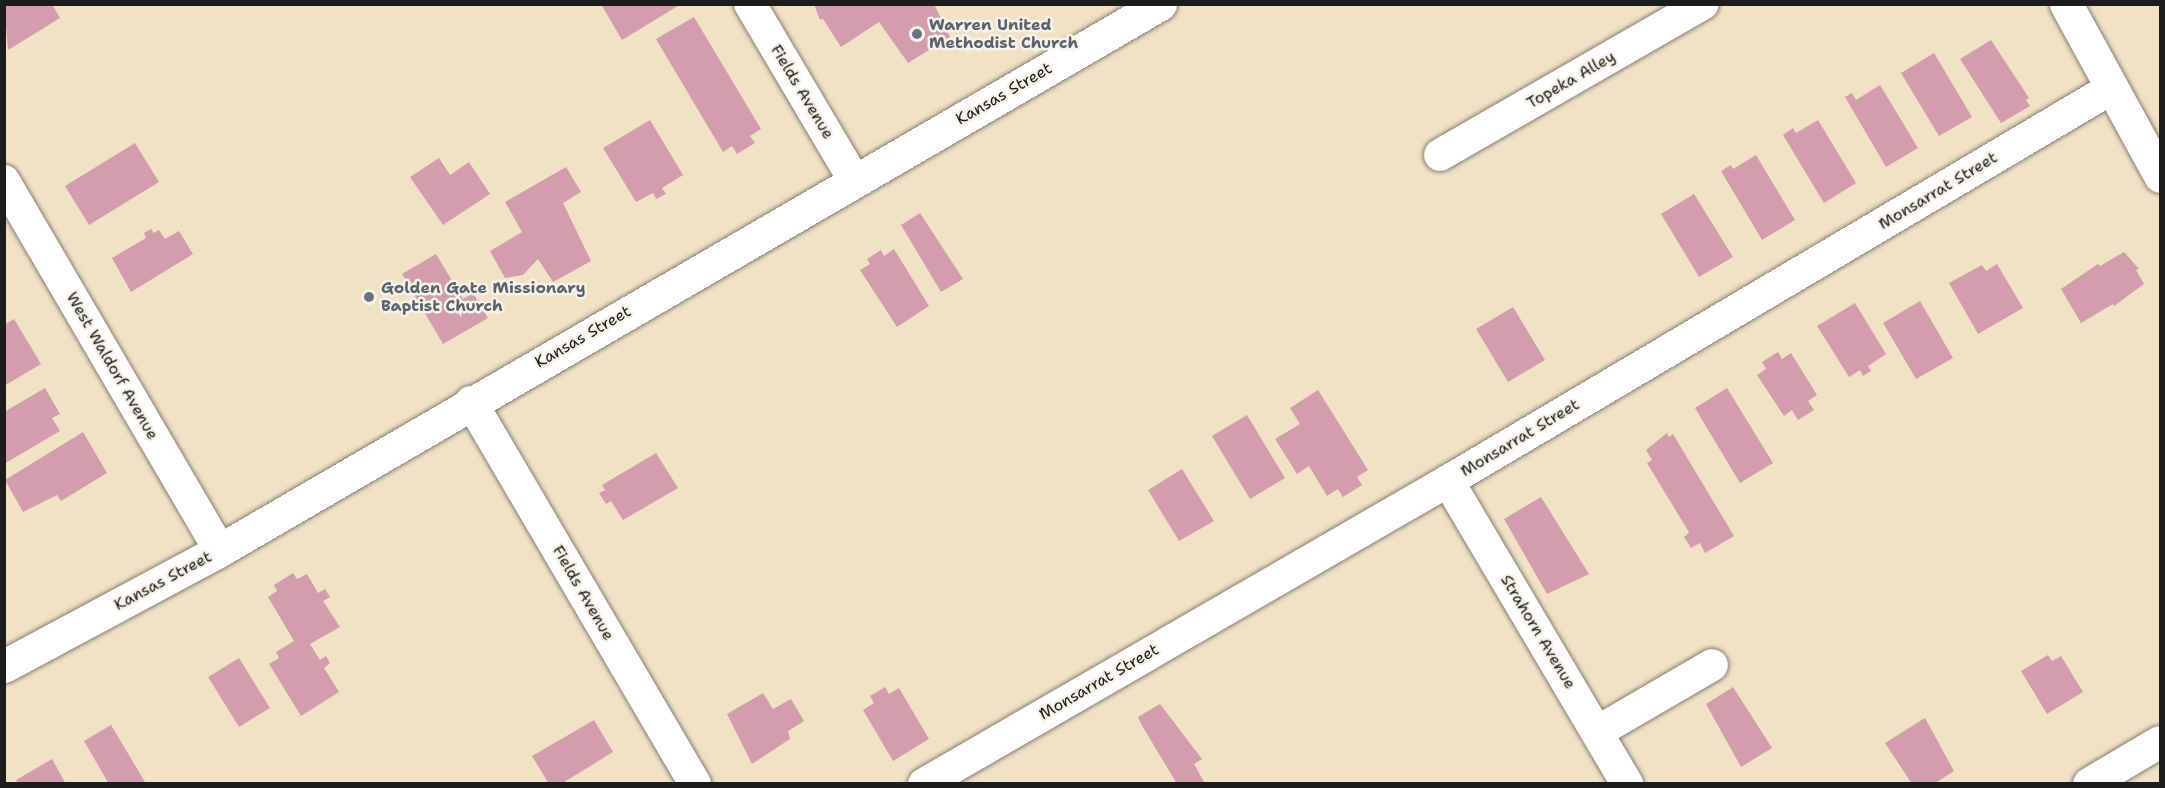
<!DOCTYPE html>
<html>
<head>
<meta charset="utf-8">
<style>
  body { margin:0 }
  #map { position:relative; width:2165px; height:788px; overflow:hidden; background:#f1e2c6; font-family:"Shantell Sans",sans-serif }
  div>[style] { position:absolute }
  .building>* { inset:0; background:#d39dad }
  .roads { filter:drop-shadow(0 0 2px #867f71) drop-shadow(0 0 2px #867f71) }
  .minor>* { height:32px; margin:-16px; padding:0 16px; transform-origin:16px; border-radius:16px; background:#fff }
  .tertiary>* { height:33px; margin:-16.5px; padding:0 16.5px; transform-origin:16.5px; border-radius:16.5px; background:#fff }
  .dots>* { width:16px; height:16px; translate:-50% -50%; box-sizing:border-box; border:3px solid #f7f3e8; border-radius:50% }
  span { translate:-50% -50%; white-space:nowrap; text-align:center; line-height:1.15; -webkit-text-stroke:5px #f7f3e8; paint-order:stroke }
  .worship-label { font-size:16px; color:#5b616d; font-weight:700 }
  .left { translate:0 -50%; text-align:left }
  .street-label { font-size:16px; color:#1c1c1c }
  .frame { position:absolute; inset:0; border:6px solid #1c1c1c; pointer-events:none }
</style>
</head>
<body>
<div id="map">
  <div class="building">
    <i style="clip-path:polygon(4px 4px,52px 4px,60px 18px,8px 50px)"></i>
    <i style="clip-path:polygon(601px 4px,681px 4px,622px 40px)"></i>
    <i style="clip-path:polygon(814px 4px,934px 4px,950px 37px,908px 63px,879px 22px,841px 47px,823px 19px,820px 20px)"></i>
    <i style="clip-path:polygon(694px 17px,761px 129px,750px 136px,755px 143px,737px 154px,732px 146px,723px 152px,656px 39px)"></i>
    <i style="clip-path:polygon(1991px 40px,2029px 98px,2026px 100px,2030px 106px,2001px 123px,1960px 59px)"></i>
    <i style="clip-path:polygon(1934px 53px,1972px 117px,1939px 136px,1901px 73px)"></i>
    <i style="clip-path:polygon(1880px 85px,1918px 148px,1886px 167px,1845px 97px,1852px 93px,1856px 100px)"></i>
    <i style="clip-path:polygon(650px 120px,683px 175px,662px 188px,666px 194px,656px 199px,653px 193px,636px 202px,603px 148px)"></i>
    <i style="clip-path:polygon(1818px 120px,1856px 183px,1824px 203px,1783px 135px,1793px 128px,1796px 133px)"></i>
    <i style="clip-path:polygon(135px 143px,159px 182px,89px 225px,65px 186px)"></i>
    <i style="clip-path:polygon(1756px 155px,1795px 220px,1762px 240px,1721px 171px,1731px 165px,1733px 169px)"></i>
    <i style="clip-path:polygon(439px 158px,450px 175px,469px 162px,490px 194px,443px 225px,410px 177px)"></i>
    <i style="clip-path:polygon(566px 167px,581px 192px,563px 203px,591px 261px,553px 282px,538px 259px,523px 275px,505px 278px,490px 251px,522px 232px,505px 202px)"></i>
    <i style="clip-path:polygon(1694px 194px,1733px 257px,1699px 277px,1661px 214px)"></i>
    <i style="clip-path:polygon(920px 213px,963px 279px,941px 292px,901px 225px)"></i>
    <i style="clip-path:polygon(151px 229px,154px 233px,159px 230px,165px 239px,179px 231px,193px 254px,131px 292px,112px 258px,146px 238px,144px 233px)"></i>
    <i style="clip-path:polygon(894px 249px,929px 306px,897px 327px,860px 270px,870px 264px,867px 259px,881px 250px,884px 256px)"></i>
    <i style="clip-path:polygon(2124px 252px,2139px 269px,2136px 270px,2144px 284px,2114px 306px,2113px 304px,2081px 323px,2061px 289px,2098px 264px,2100px 266px)"></i>
    <i style="clip-path:polygon(436px 254px,463px 299px,473px 293px,488px 318px,443px 344px,402px 274px)"></i>
    <i style="clip-path:polygon(1997px 264px,2023px 308px,1978px 334px,1949px 283px,1982px 265px,1986px 271px)"></i>
    <i style="clip-path:polygon(1920px 301px,1953px 358px,1916px 379px,1883px 323px)"></i>
    <i style="clip-path:polygon(1855px 303px,1886px 354px,1868px 366px,1871px 371px,1863px 376px,1860px 370px,1849px 377px,1817px 326px)"></i>
    <i style="clip-path:polygon(1513px 307px,1545px 360px,1508px 382px,1476px 329px)"></i>
    <i style="clip-path:polygon(14px 319px,41px 364px,4px 386px,4px 325px)"></i>
    <i style="clip-path:polygon(1778px 352px,1782px 359px,1791px 353px,1817px 395px,1808px 401px,1814px 410px,1798px 420px,1792px 410px,1784px 416px,1757px 375px,1766px 369px,1762px 362px)"></i>
    <i style="clip-path:polygon(45px 388px,60px 414px,52px 418px,60px 431px,4px 464px,4px 412px)"></i>
    <i style="clip-path:polygon(1727px 388px,1773px 463px,1740px 483px,1695px 408px)"></i>
    <i style="clip-path:polygon(1318px 390px,1368px 470px,1357px 477px,1362px 485px,1343px 497px,1338px 489px,1327px 496px,1309px 466px,1297px 474px,1275px 439px,1300px 424px,1290px 408px)"></i>
    <i style="clip-path:polygon(1247px 415px,1285px 478px,1250px 499px,1212px 436px)"></i>
    <i style="clip-path:polygon(83px 432px,107px 473px,61px 501px,57px 495px,23px 512px,5px 480px)"></i>
    <i style="clip-path:polygon(1667px 433px,1669px 437px,1673px 434px,1734px 536px,1705px 553px,1700px 543px,1691px 548px,1684px 537px,1689px 533px,1687px 529px,1647px 463px,1652px 460px,1646px 450px)"></i>
    <i style="clip-path:polygon(656px 453px,678px 488px,623px 520px,611px 501px,606px 504px,599px 493px,605px 490px,602px 485px)"></i>
    <i style="clip-path:polygon(1182px 469px,1214px 521px,1179px 541px,1148px 490px)"></i>
    <i style="clip-path:polygon(1541px 497px,1589px 574px,1547px 594px,1504px 519px)"></i>
    <i style="clip-path:polygon(293px 573px,297px 579px,307px 574px,318px 593px,325px 589px,330px 597px,323px 601px,340px 627px,310px 644px,320px 660px,326px 656px,330px 663px,324px 668px,339px 692px,301px 716px,269px 664px,279px 658px,276px 652px,294px 641px,268px 597px,277px 591px,274px 585px)"></i>
    <i style="clip-path:polygon(2048px 655px,2052px 661px,2061px 656px,2083px 692px,2047px 714px,2021px 671px)"></i>
    <i style="clip-path:polygon(239px 658px,270px 708px,239px 727px,208px 677px)"></i>
    <i style="clip-path:polygon(885px 687px,889px 694px,899px 688px,929px 739px,893px 761px,863px 710px,874px 703px,870px 696px)"></i>
    <i style="clip-path:polygon(1733px 687px,1772px 748px,1741px 767px,1706px 704px)"></i>
    <i style="clip-path:polygon(763px 693px,773px 709px,791px 699px,804px 721px,788px 731px,790px 739px,752px 764px,727px 714px)"></i>
    <i style="clip-path:polygon(1160px 704px,1202px 759px,1194px 764px,1204px 782px,1201px 784px,1177px 784px,1141px 724px,1138px 717px)"></i>
    <i style="clip-path:polygon(1925px 718px,1954px 771px,1934px 784px,1912px 784px,1885px 743px)"></i>
    <i style="clip-path:polygon(594px 720px,613px 752px,561px 784px,549px 784px,532px 756px)"></i>
    <i style="clip-path:polygon(111px 725px,145px 782px,142px 784px,109px 784px,84px 741px)"></i>
    <i style="clip-path:polygon(52px 759px,66px 784px,19px 784px,16px 780px)"></i>
  </div>
  <div class="roads">
    <div class="minor">
      <i style="left:750px;top:4px;width:204px;rotate:59.4deg"></i>
      <i style="left:1440px;top:155px;width:303px;rotate:-29.9deg"></i>
      <i style="left:4px;top:181px;width:428px;rotate:59.7deg"></i>
      <i style="left:471px;top:402px;width:443px;rotate:59.6deg"></i>
      <i style="left:1448px;top:481px;width:352px;rotate:59.4deg"></i>
      <i style="left:1597px;top:732px;width:133px;rotate:-30.2deg"></i>
      <i style="left:924px;top:784px;width:605px;rotate:-30.04deg"></i>
      <i style="left:1448px;top:481px;width:772px;rotate:-30.62deg"></i>
      <i style="left:2089px;top:784px;width:82px;rotate:-30.6deg"></i>
    </div>
    <div class="tertiary">
      <i style="left:2066px;top:4px;width:196px;rotate:61.3deg"></i>
      <i style="left:4px;top:666px;width:245px;rotate:-28.2deg"></i>
      <i style="left:220px;top:550px;width:1087px;rotate:-30.15deg"></i>
    </div>
  </div>
  <div class="dots">
    <i style="left:917px;top:34px;background:#6b7280"></i>
    <i style="left:369px;top:297px;background:#6b7280"></i>
  </div>
  <div class="worship-label">
    <span class="left" style="left:929px;top:34px">Warren United<br>Methodist Church</span>
    <span class="left" style="left:381px;top:297px">Golden Gate Missionary<br>Baptist Church</span>
  </div>
  <div class="street-label">
    <span style="left:1571px;top:80px;rotate:-30deg">Topeka Alley</span>
    <span style="left:802px;top:92px;rotate:59deg">Fields Avenue</span>
    <span style="left:1004px;top:94px;rotate:-30deg">Kansas Street</span>
    <span style="left:1938px;top:191px;rotate:-31deg">Monsarrat Street</span>
    <span style="left:583px;top:337px;rotate:-30deg">Kansas Street</span>
    <span style="left:112px;top:366px;rotate:60deg">West Waldorf Avenue</span>
    <span style="left:1520px;top:438px;rotate:-31deg">Monsarrat Street</span>
    <span style="left:163px;top:581px;rotate:-28deg">Kansas Street</span>
    <span style="left:583px;top:593px;rotate:60deg">Fields Avenue</span>
    <span style="left:1538px;top:632px;rotate:59deg">Strahorn Avenue</span>
    <span style="left:1099px;top:682px;rotate:-30deg">Monsarrat Street</span>
  </div>
  <div class="frame"></div>
</div>
</body>
</html>
